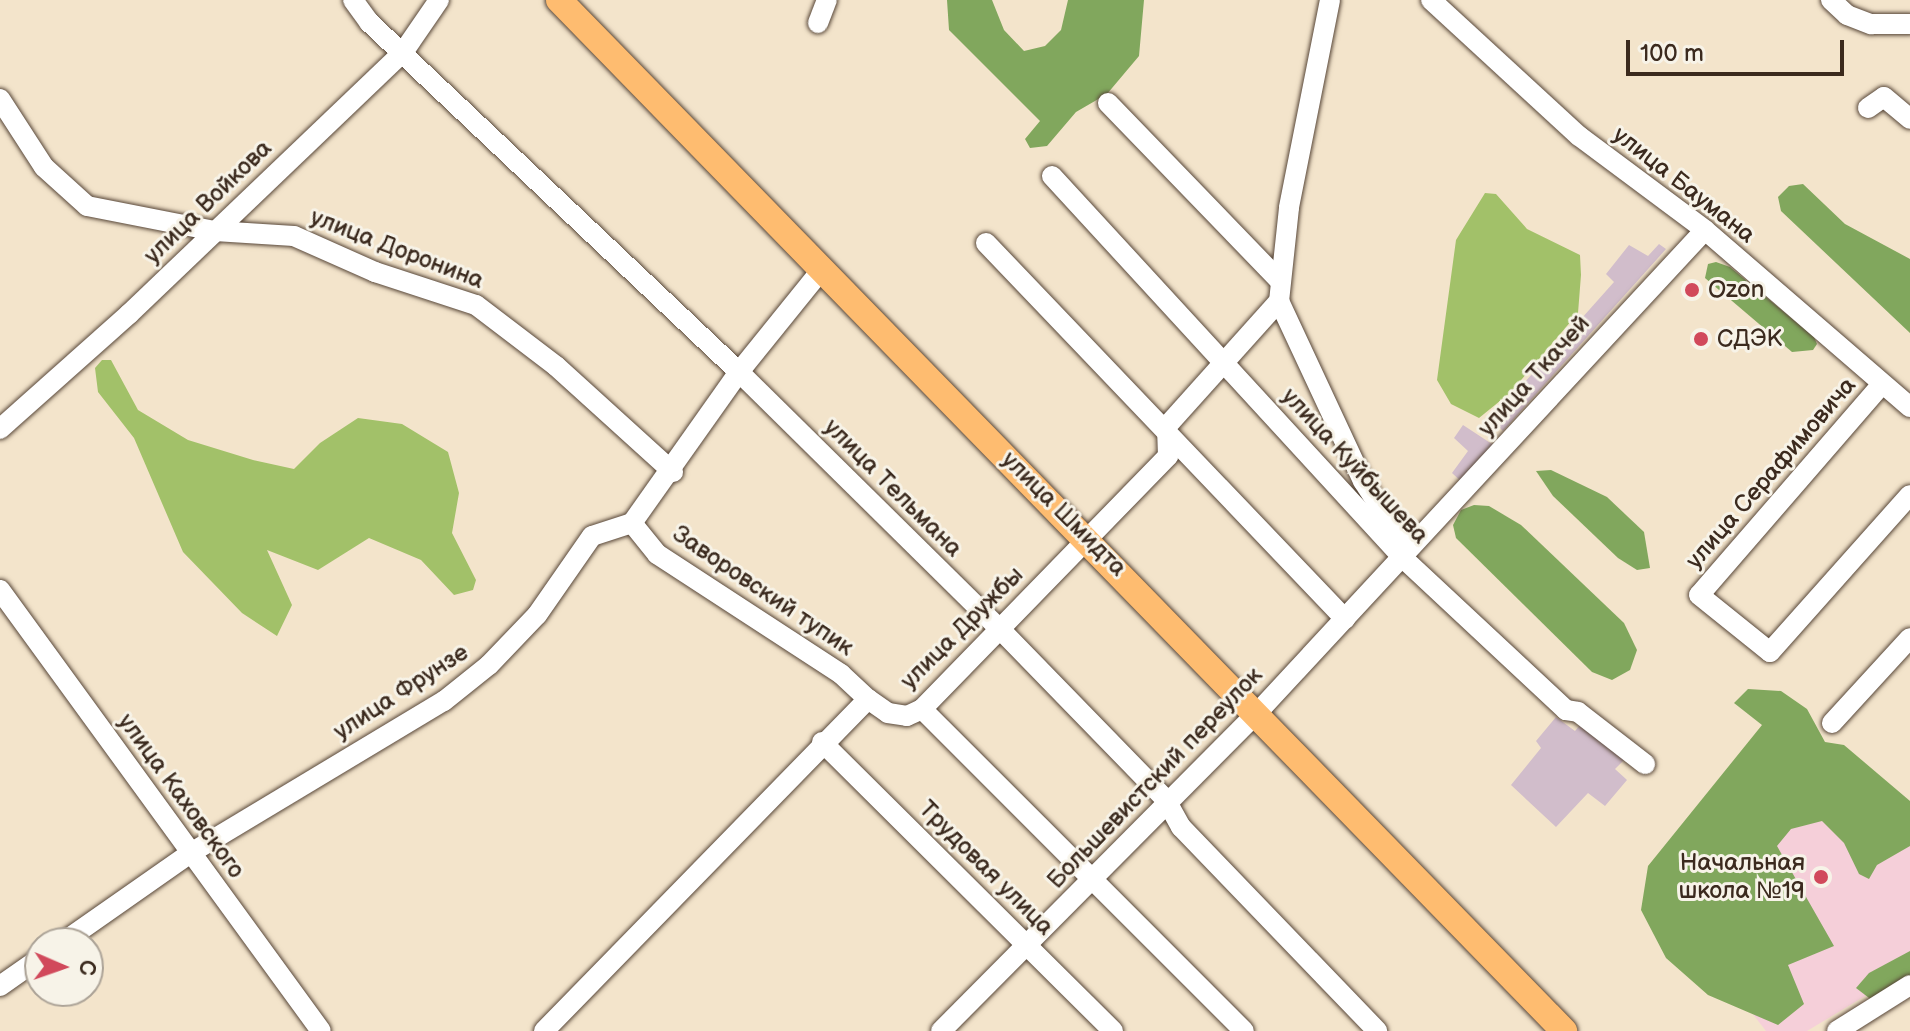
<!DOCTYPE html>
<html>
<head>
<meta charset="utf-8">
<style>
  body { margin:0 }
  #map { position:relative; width:1910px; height:1031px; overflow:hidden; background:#f3e4cb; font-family:"Balsamiq Sans",sans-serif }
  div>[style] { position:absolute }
  .built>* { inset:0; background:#f5cfd9 }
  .industrial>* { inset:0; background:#d1bdcb }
  .green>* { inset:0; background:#a2c169 }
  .forest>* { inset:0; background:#81a75d }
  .roads { filter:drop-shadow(0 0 2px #574638) drop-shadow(0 0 2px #574638) }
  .minor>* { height:20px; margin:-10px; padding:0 10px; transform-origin:10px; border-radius:10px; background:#fff }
  .major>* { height:26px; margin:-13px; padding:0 13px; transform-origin:13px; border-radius:13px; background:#febc70 }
  .dots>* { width:22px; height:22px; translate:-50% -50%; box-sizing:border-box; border:4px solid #f7f3e8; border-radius:50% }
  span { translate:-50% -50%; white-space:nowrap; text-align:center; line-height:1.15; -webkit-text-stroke:6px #f7f3e8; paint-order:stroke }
  .street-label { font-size:24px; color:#3b2a1e }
  .poi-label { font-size:24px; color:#3b2a1e }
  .left { translate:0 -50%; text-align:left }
  .right { translate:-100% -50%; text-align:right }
  .north { position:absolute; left:24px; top:927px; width:80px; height:80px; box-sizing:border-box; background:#f7f3e8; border:2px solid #aca397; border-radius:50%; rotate:92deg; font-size:22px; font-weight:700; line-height:32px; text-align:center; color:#3b2a1e }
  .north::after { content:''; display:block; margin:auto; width:28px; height:36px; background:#d1495b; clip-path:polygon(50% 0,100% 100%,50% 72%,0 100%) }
  .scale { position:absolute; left:1626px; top:40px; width:218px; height:36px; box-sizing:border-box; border:4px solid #3b2a1e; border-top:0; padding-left:10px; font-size:24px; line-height:28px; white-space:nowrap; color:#3b2a1e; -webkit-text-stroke:6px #f7f3e8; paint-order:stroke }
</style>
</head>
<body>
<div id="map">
  <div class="built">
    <i style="clip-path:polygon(1846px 753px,1910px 826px,1910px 969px,1807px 1031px,1766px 1031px,1686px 928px)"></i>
  </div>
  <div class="industrial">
    <i style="clip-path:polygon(1659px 244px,1666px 249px,1503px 431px,1491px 420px,1614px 282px,1606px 274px,1629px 245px,1648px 256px)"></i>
    <i style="clip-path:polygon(1463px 425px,1495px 446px,1464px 484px,1452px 473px,1468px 451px,1454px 438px)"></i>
    <i style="clip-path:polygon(1556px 717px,1575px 731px,1586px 718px,1627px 757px,1615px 769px,1627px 780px,1605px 806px,1588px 793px,1556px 827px,1511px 785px,1541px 748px,1536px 741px)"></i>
  </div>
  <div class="green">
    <i style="clip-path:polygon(1485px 193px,1496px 194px,1527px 229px,1580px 255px,1581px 275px,1578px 313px,1511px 392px,1479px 418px,1451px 404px,1437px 380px,1456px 240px)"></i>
    <i style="clip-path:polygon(102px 360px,111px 360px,138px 410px,188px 440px,253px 460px,294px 469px,320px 443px,358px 418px,402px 424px,448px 452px,459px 493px,452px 533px,476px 580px,473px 590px,454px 595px,421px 560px,369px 538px,318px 570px,267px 550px,292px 605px,277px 636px,242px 613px,183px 552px,134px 438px,98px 392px,95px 368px)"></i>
  </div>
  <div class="forest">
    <i style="clip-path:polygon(947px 0,992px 0,1004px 30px,1024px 51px,1045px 46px,1061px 30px,1068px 0,1144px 0,1139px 56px,1107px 94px,1076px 112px,1047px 146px,1030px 148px,1025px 139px,1040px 121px,949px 30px)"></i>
    <i style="clip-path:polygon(1803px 184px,1845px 224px,1910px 259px,1910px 333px,1781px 211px,1778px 197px,1789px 186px)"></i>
    <i style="clip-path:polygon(1716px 262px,1730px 267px,1814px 337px,1817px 344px,1813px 350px,1792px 352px,1705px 278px,1708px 264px)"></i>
    <i style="clip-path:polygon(1551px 470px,1607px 497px,1644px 532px,1650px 568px,1637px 570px,1618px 558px,1553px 496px,1536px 471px)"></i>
    <i style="clip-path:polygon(1474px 505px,1489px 506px,1521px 525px,1624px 623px,1637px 650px,1630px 670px,1612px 680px,1592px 672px,1456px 538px,1453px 525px,1461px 510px)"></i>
    <i style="clip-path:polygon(1748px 689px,1781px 691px,1807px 709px,1825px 742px,1844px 745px,1910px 801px,1910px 846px,1877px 865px,1869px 879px,1859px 874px,1844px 843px,1822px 821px,1791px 829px,1777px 846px,1834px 946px,1788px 965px,1804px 1004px,1778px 1025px,1708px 995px,1666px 958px,1641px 910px,1648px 866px,1762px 725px,1734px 703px)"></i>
    <i style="clip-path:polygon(1910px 951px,1910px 980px,1873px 1001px,1856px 988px,1869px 973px)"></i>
  </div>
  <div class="roads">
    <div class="minor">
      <i style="left:353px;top:0;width:27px;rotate:54deg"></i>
      <i style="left:369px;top:22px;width:509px;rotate:43.41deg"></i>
      <i style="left:739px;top:372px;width:363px;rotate:44.6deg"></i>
      <i style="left:998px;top:627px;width:241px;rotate:45.8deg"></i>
      <i style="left:1166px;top:800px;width:31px;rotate:61deg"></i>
      <i style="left:1181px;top:827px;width:283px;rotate:46.1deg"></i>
      <i style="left:1330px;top:0;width:212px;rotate:101.2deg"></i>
      <i style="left:1289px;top:208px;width:94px;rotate:96.1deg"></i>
      <i style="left:1279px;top:301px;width:199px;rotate:65deg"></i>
      <i style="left:1363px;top:481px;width:72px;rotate:57deg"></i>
      <i style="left:1431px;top:0;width:201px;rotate:42.6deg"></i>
      <i style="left:1579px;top:136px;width:157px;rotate:36.7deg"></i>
      <i style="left:1705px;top:230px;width:271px;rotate:40.8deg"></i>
      <i style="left:1831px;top:0;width:22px;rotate:43deg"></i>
      <i style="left:1847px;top:15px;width:26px;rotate:21deg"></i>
      <i style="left:1871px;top:24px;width:39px"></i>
      <i style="left:818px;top:23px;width:25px;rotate:-69deg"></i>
      <i style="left:0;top:99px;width:81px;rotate:57.1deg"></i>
      <i style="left:44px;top:167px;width:58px;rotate:42.2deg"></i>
      <i style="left:87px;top:206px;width:130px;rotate:11.1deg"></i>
      <i style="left:215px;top:231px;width:79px;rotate:3.6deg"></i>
      <i style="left:294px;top:236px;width:89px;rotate:24deg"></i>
      <i style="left:375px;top:272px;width:106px;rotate:18.1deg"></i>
      <i style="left:476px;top:305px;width:101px;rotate:37.3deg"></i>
      <i style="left:556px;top:366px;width:158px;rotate:42.2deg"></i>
      <i style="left:1108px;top:103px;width:248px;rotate:46deg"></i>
      <i style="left:1868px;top:108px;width:19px;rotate:-35deg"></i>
      <i style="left:1884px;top:97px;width:34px;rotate:40deg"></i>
      <i style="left:1052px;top:176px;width:519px;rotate:47.42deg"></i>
      <i style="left:1403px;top:558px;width:223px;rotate:43deg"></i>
      <i style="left:1566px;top:710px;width:12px;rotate:9deg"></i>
      <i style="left:1578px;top:712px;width:85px;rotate:37.8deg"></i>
      <i style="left:986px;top:243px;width:520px;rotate:46.32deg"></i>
      <i style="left:1882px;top:384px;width:279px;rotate:130.9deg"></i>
      <i style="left:1699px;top:595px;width:91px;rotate:38.8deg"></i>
      <i style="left:1770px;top:652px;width:210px;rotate:-48.3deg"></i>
      <i style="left:0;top:429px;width:173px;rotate:-41.7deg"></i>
      <i style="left:129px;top:314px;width:381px;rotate:-43.7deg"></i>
      <i style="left:404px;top:51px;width:62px;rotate:-55.5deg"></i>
      <i style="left:632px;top:523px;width:40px;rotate:51deg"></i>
      <i style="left:657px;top:554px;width:220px;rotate:33.1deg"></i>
      <i style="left:841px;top:674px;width:37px;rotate:43deg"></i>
      <i style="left:0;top:590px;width:545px;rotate:53.95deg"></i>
      <i style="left:922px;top:709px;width:455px;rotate:45deg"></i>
      <i style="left:1832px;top:723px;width:115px;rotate:-47.5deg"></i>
      <i style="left:822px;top:742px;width:410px;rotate:44.8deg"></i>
      <i style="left:62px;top:943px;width:155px;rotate:-35deg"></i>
      <i style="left:189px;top:854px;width:297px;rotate:-31deg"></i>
      <i style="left:444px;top:701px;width:58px;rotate:-38.7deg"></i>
      <i style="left:489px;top:665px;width:69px;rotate:-46.2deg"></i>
      <i style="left:537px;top:615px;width:96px;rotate:-55.2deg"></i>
      <i style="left:592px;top:536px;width:42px;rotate:-18deg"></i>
      <i style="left:632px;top:523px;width:185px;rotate:-54.7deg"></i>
      <i style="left:739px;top:372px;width:132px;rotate:-51.1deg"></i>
      <i style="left:0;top:986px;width:49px;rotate:-35deg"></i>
      <i style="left:544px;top:1031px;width:464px;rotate:-45.7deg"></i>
      <i style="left:868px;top:699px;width:24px;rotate:35deg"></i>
      <i style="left:888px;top:713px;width:19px;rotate:9deg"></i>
      <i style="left:907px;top:716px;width:17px;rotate:-25deg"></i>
      <i style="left:922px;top:709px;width:353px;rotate:-45.8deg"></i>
      <i style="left:1168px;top:456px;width:30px;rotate:-92deg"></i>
      <i style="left:1167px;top:426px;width:168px;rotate:-48.1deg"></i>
      <i style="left:941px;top:1031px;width:450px;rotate:-45.2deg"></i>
      <i style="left:1258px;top:712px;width:657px;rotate:-47.16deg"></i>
      <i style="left:1837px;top:1031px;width:86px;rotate:-32.2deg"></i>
    </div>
    <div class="major">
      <i style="left:559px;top:0;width:1440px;rotate:45.73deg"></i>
    </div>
  </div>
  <div class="dots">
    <i style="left:1692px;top:290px;background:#d1495b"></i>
    <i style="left:1701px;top:339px;background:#d1495b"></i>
    <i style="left:1821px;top:877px;background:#d1495b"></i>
  </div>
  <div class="street-label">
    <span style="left:1684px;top:185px;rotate:38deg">улица Баумана</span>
    <span style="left:208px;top:202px;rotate:-44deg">улица Войкова</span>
    <span style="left:397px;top:249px;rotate:21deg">улица Доронина</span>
    <span style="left:1534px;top:376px;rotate:-48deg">улица Ткачей</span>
    <span style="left:1355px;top:466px;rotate:47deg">улица Куйбышева</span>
    <span style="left:1771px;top:473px;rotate:-49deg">улица Серафимовича</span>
    <span style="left:893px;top:488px;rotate:45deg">улица Тельмана</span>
    <span style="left:1064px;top:514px;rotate:45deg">улица Шмидта</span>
    <span style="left:763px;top:591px;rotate:34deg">Заворовский тупик</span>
    <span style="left:962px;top:628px;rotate:-45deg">улица Дружбы</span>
    <span style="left:401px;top:692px;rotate:-33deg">улица Фрунзе</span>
    <span style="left:1155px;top:778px;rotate:-46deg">Большевистский переулок</span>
    <span style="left:181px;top:796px;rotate:54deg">улица Каховского</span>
    <span style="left:986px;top:868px;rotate:45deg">Трудовая улица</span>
  </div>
  <div class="poi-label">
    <span class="left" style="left:1708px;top:290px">Ozon</span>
    <span class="left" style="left:1717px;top:339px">СДЭК</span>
    <span class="right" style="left:1805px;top:877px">Начальная<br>школа №19</span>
  </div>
  <div class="north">С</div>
  <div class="scale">100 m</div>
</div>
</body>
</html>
